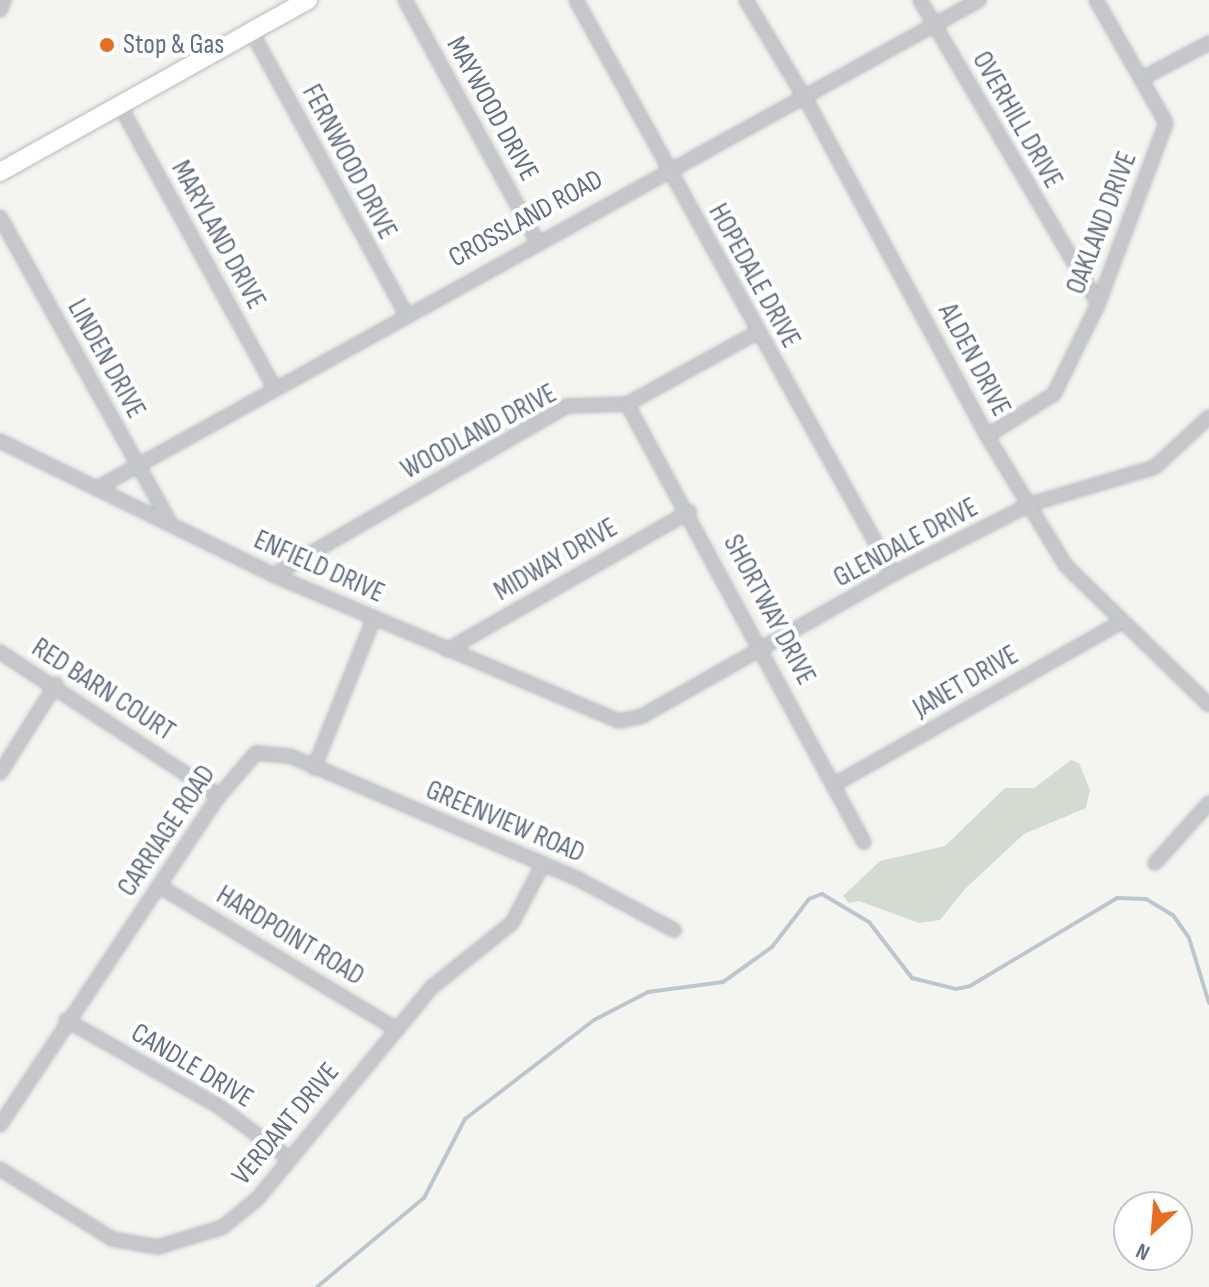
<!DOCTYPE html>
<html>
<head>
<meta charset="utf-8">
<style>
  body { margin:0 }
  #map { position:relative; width:1209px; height:1287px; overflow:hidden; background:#f4f5f1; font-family:"Sofia Sans Condensed",sans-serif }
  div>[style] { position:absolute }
  .green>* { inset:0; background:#d4dcd2 }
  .stream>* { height:4px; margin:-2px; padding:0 2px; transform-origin:2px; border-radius:2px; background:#bdc6cd }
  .roads { filter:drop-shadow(0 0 2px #b7babf) drop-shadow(0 0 2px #b7babf) }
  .minor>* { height:12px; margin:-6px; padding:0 6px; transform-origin:6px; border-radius:6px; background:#c5c7cb }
  .secondary>* { height:18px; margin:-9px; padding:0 9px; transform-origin:9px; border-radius:9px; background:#fff }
  .dots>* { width:22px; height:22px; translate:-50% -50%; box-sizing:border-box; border:4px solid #fff; border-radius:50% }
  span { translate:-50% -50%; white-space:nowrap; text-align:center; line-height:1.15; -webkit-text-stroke:8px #fff; paint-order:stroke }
  .poi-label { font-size:28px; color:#637083 }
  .left { translate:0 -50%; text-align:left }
  .street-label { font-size:28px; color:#637083 }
  .north { position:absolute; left:1113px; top:1191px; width:80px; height:80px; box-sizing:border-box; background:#fff; border:2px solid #c1c6cd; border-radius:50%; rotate:206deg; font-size:22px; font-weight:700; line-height:32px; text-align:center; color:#637083 }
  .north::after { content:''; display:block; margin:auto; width:28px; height:36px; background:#e56e21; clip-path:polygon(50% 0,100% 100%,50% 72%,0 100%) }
</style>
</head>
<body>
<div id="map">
  <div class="green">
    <i style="clip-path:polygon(1071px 760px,1079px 763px,1090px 790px,1086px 808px,1024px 834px,965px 889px,940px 920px,919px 923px,859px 901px,849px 903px,843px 896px,880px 861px,945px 846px,1005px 788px,1034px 788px)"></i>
  </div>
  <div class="stream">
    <i style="left:317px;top:1287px;width:139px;rotate:-39.8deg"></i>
    <i style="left:424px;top:1198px;width:89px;rotate:-62.6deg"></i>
    <i style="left:465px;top:1119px;width:163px;rotate:-37.5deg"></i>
    <i style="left:594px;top:1020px;width:61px;rotate:-27.4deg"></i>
    <i style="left:648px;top:992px;width:76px;rotate:-7.6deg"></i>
    <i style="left:723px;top:982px;width:60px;rotate:-35.5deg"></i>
    <i style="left:772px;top:947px;width:61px;rotate:-52.4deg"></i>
    <i style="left:809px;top:899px;width:14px;rotate:-21deg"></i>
    <i style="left:822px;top:894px;width:55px;rotate:30.8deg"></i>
    <i style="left:869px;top:922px;width:71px;rotate:52.5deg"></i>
    <i style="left:912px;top:978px;width:45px;rotate:14deg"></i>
    <i style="left:956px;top:989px;width:14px;rotate:-12deg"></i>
    <i style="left:970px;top:986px;width:171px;rotate:-30.9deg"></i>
    <i style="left:1117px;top:898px;width:29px;rotate:2deg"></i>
    <i style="left:1146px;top:899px;width:31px;rotate:31deg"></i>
    <i style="left:1173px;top:915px;width:28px;rotate:55deg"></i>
    <i style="left:1189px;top:938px;width:68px;rotate:72.9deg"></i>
  </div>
  <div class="roads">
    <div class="minor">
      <i style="left:405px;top:0;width:275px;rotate:61.3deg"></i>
      <i style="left:576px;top:0;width:656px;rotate:61.09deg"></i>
      <i style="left:746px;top:0;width:125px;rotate:59.1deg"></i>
      <i style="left:810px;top:107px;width:374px;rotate:61.7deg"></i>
      <i style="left:987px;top:436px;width:152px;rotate:58.7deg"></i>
      <i style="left:1066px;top:566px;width:199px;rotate:44.2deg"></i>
      <i style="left:920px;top:0;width:352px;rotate:59.6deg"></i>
      <i style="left:0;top:10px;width:11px;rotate:-68deg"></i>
      <i style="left:251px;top:31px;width:323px;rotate:61.3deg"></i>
      <i style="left:1141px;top:79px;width:77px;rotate:-27.9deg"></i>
      <i style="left:119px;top:104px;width:325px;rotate:61.3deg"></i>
      <i style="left:0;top:217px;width:349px;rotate:60.9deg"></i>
      <i style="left:627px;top:404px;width:498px;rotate:61.6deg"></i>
      <i style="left:987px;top:436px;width:79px;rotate:-32.1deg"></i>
      <i style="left:1054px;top:394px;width:100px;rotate:-63.9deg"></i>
      <i style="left:1098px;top:304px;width:193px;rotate:-69.4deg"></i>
      <i style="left:1166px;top:123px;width:142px;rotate:-119.6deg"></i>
      <i style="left:0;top:441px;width:304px;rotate:26.1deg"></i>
      <i style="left:273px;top:575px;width:376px;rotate:22.9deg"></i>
      <i style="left:619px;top:721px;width:24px;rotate:-12deg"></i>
      <i style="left:642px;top:716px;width:288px;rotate:-29.5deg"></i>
      <i style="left:893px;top:574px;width:155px;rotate:-26.9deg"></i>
      <i style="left:1031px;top:504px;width:129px;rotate:-16.6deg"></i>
      <i style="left:1155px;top:467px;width:74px;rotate:-42.8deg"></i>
      <i style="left:99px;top:487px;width:1006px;rotate:-28.96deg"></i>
      <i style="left:273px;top:575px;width:339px;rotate:-29.9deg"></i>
      <i style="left:567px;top:406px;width:60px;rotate:-1.9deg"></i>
      <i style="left:627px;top:404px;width:149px;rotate:-28.8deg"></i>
      <i style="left:447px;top:650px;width:279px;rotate:-29.7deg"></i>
      <i style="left:0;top:652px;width:262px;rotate:33.3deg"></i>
      <i style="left:314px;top:768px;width:162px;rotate:-68.2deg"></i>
      <i style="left:0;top:773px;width:105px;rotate:-57.8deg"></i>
      <i style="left:835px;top:784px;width:329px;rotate:-29.5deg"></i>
      <i style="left:1155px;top:863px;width:81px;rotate:-48deg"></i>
      <i style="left:159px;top:886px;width:277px;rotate:31.1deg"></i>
      <i style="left:66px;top:1020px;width:175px;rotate:29.5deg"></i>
      <i style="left:218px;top:1106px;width:89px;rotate:36.4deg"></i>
      <i style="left:0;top:1125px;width:395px;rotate:-56.4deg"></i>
      <i style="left:219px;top:796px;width:57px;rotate:-49.3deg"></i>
      <i style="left:256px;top:753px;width:34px;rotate:5deg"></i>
      <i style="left:290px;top:756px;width:313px;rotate:23.1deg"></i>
      <i style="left:578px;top:879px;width:109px;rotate:28deg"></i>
      <i style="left:0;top:1169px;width:132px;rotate:32deg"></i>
      <i style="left:112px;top:1239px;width:47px;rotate:9.9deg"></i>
      <i style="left:158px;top:1247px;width:68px;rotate:-17.1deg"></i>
      <i style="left:223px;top:1227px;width:45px;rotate:-39.6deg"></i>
      <i style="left:258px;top:1198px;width:273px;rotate:-50.5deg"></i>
      <i style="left:432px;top:987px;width:102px;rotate:-38.7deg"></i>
      <i style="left:512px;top:923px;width:67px;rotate:-62.3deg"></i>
    </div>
    <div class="secondary">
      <i style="left:0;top:172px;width:353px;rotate:-29.2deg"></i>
    </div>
  </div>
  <div class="dots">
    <i style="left:107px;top:45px;background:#e56e21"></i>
  </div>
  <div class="poi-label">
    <span class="left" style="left:123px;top:45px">Stop &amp; Gas</span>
  </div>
  <div class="street-label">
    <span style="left:492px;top:109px;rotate:61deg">MAYWOOD DRIVE</span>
    <span style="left:1017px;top:120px;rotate:60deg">OVERHILL DRIVE</span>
    <span style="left:349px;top:162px;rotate:62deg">FERNWOOD DRIVE</span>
    <span style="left:526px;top:219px;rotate:-29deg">CROSSLAND ROAD</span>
    <span style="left:1102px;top:223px;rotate:-69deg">OAKLAND DRIVE</span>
    <span style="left:218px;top:235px;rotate:61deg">MARYLAND DRIVE</span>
    <span style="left:754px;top:276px;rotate:61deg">HOPEDALE DRIVE</span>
    <span style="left:106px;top:359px;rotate:61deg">LINDEN DRIVE</span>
    <span style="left:974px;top:360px;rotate:62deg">ALDEN DRIVE</span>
    <span style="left:479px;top:432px;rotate:-28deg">WOODLAND DRIVE</span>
    <span style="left:906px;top:543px;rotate:-28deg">GLENDALE DRIVE</span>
    <span style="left:556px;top:560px;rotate:-30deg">MIDWAY DRIVE</span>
    <span style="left:319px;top:567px;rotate:24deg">ENFIELD DRIVE</span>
    <span style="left:769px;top:610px;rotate:62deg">SHORTWAY DRIVE</span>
    <span style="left:966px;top:682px;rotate:-30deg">JANET DRIVE</span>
    <span style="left:103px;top:690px;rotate:33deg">RED BARN COURT</span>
    <span style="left:505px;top:822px;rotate:23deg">GREENVIEW ROAD</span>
    <span style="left:167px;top:831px;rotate:-56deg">CARRIAGE ROAD</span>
    <span style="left:290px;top:936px;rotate:31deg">HARDPOINT ROAD</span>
    <span style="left:192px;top:1066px;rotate:31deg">CANDLE DRIVE</span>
    <span style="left:286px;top:1124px;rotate:-50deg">VERDANT DRIVE</span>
  </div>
  <div class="north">N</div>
</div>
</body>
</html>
